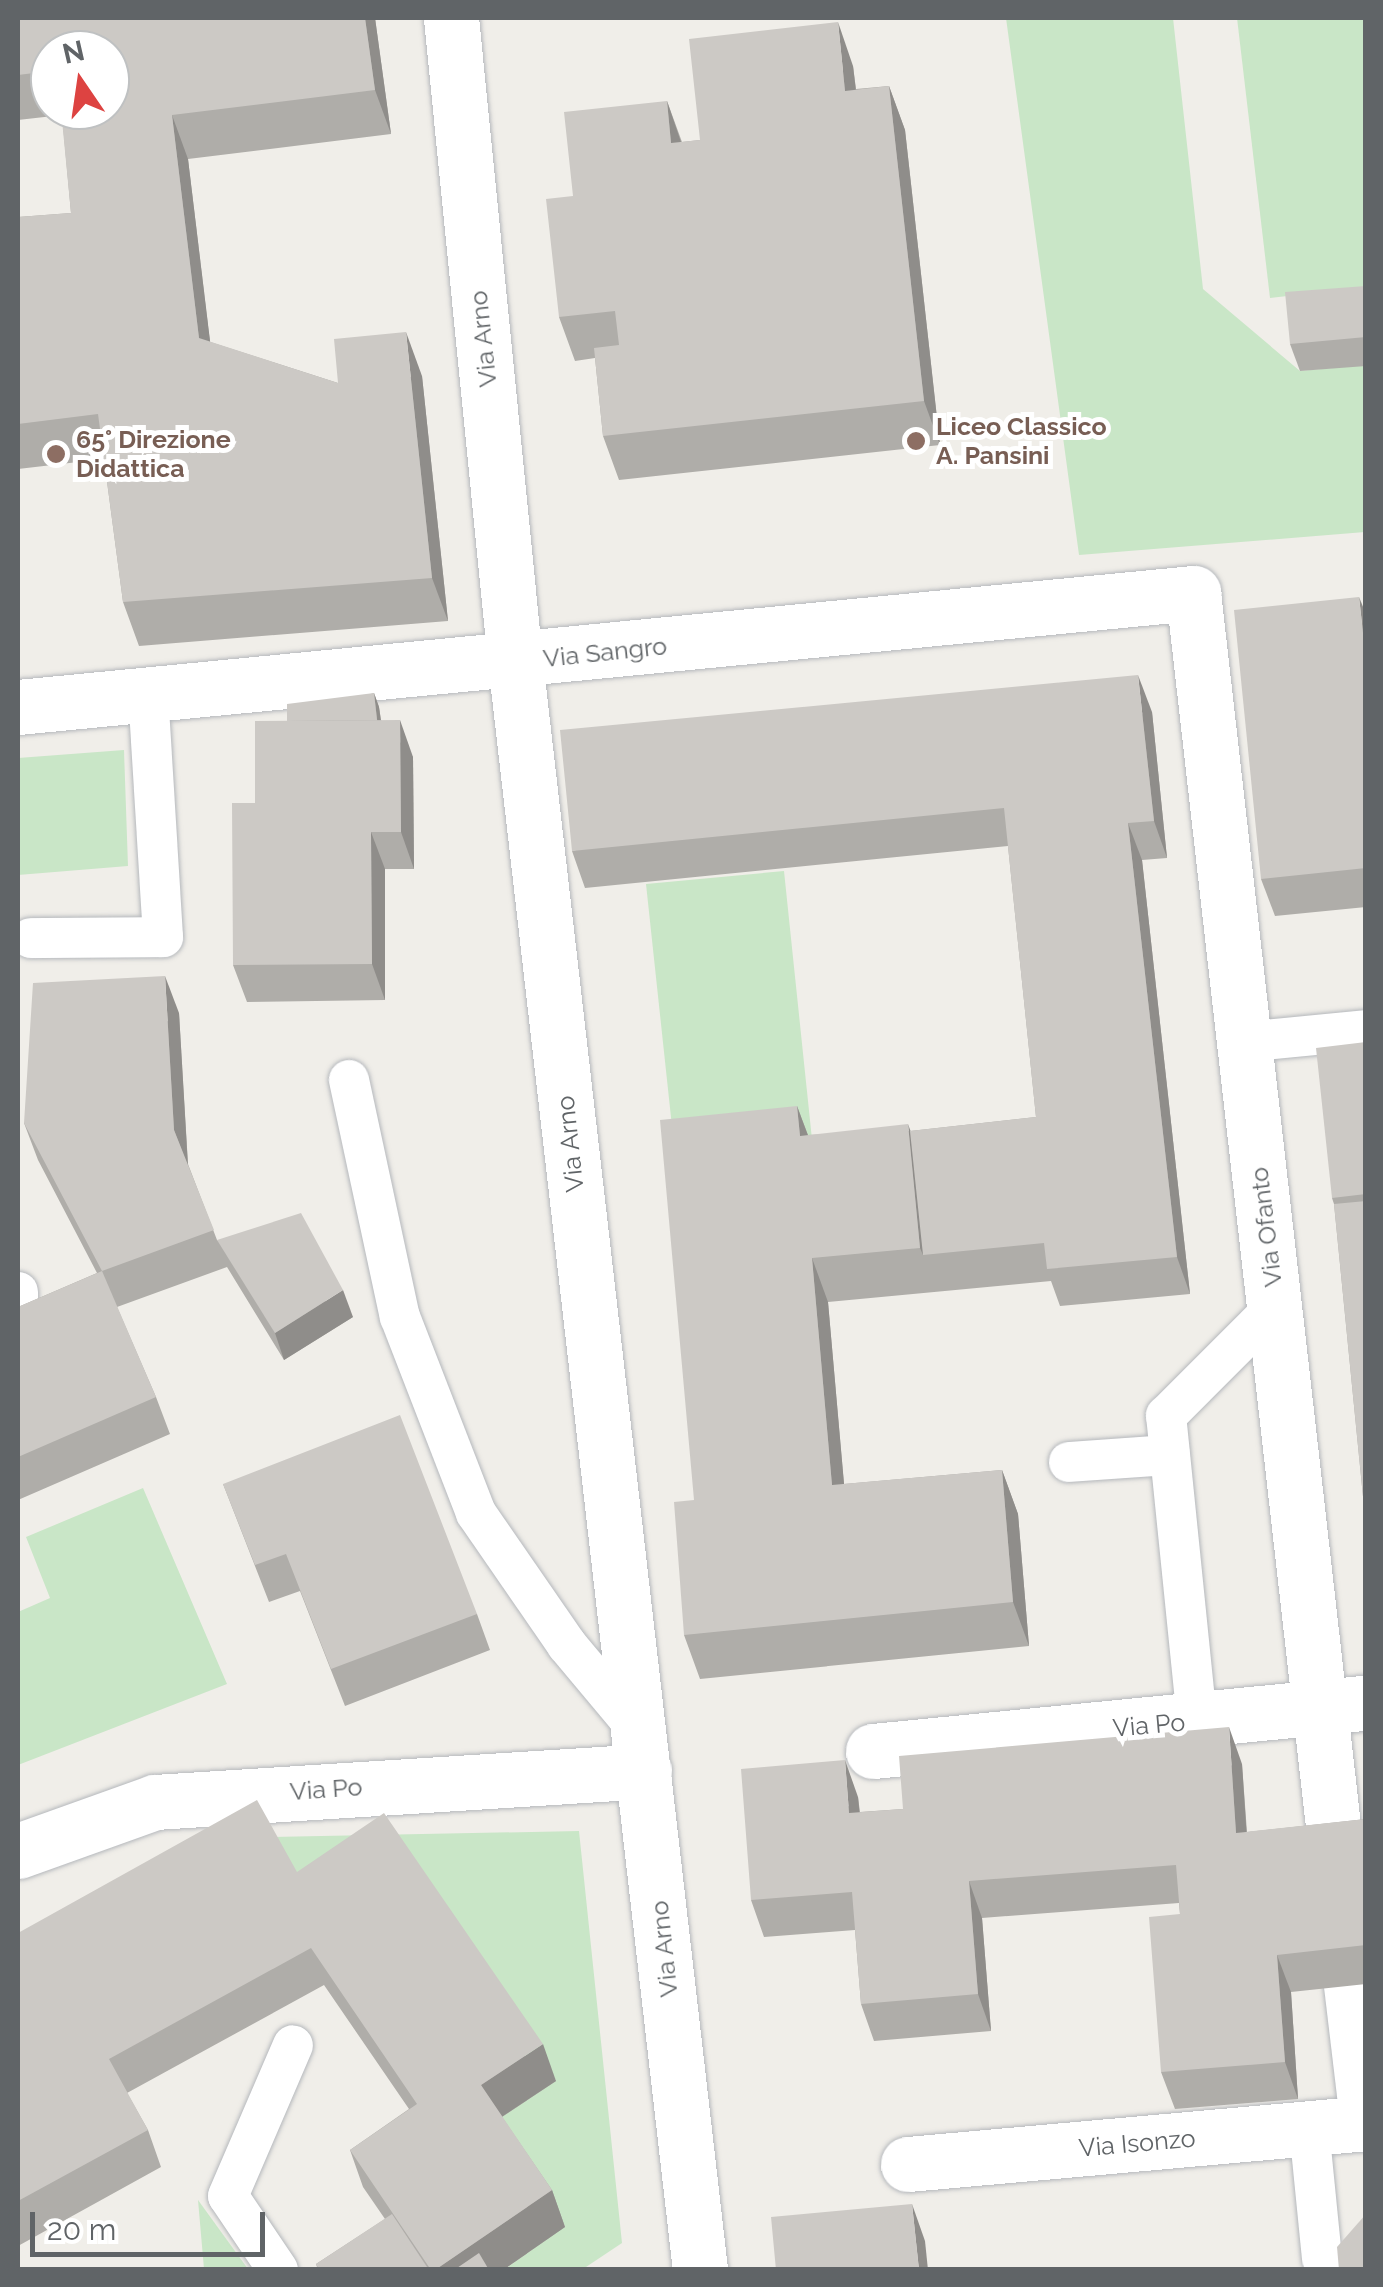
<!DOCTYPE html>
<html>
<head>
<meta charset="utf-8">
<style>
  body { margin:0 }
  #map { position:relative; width:1383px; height:2287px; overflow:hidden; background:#f0eee9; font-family:Raleway,sans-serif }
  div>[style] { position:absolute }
  .green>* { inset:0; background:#c9e6c7 }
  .roads { filter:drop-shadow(0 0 2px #b5b8bc) drop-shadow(0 0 2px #b5b8bc) }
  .service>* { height:40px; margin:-20px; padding:0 20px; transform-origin:20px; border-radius:20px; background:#fff }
  .minor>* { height:55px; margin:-27.5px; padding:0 27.5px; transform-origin:27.5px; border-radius:27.5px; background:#fff }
  .wall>* { inset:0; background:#afada9 }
  .shaded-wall>* { inset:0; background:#8f8d8a }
  .building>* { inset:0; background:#ccc9c5 }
  .dots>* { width:28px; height:28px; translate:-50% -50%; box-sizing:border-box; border:5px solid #fff; border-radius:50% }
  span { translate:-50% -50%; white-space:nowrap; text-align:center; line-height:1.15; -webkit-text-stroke:10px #fff; paint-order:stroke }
  .street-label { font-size:25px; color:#606467 }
  .education-label { font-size:25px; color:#785e54; font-weight:700 }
  .left { translate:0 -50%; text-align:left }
  .frame { position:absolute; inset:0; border:20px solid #606467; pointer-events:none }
  .north { position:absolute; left:30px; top:30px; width:100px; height:100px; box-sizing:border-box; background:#fff; border:2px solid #bfc1c2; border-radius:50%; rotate:347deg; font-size:28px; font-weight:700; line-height:40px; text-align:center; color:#606467 }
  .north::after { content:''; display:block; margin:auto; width:35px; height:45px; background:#dd4341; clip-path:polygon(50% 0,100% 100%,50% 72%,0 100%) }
  .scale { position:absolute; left:30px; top:2212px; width:235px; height:45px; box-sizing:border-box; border:5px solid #606467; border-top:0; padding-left:12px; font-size:30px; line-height:35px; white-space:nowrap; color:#606467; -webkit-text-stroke:8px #fff; paint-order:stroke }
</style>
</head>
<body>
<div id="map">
  <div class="green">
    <i style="clip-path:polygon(1006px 18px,1173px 18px,1203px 289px,1300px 371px,1365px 365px,1365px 532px,1079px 555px)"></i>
    <i style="clip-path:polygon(1237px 18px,1365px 18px,1365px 287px,1270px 298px)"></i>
    <i style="clip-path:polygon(124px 750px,128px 866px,18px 875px,18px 758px)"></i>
    <i style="clip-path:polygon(784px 871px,813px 1149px,676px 1164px,646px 884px)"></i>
    <i style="clip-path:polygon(143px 1488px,227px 1684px,18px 1765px,18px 1612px,50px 1598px,26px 1537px)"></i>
    <i style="clip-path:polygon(579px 1831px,622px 2243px,583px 2269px,505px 2269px,565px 2226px,494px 2122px,556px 2080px,311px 1909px,271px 1837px)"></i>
    <i style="clip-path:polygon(198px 2200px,248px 2269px,204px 2269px)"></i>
  </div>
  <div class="roads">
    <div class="service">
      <i style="left:31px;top:938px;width:132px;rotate:-0.4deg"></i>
      <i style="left:163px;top:937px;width:242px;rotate:-93.5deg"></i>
      <i style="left:1244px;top:1042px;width:123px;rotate:-5.6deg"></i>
      <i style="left:349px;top:1080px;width:242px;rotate:77.9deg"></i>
      <i style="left:400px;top:1317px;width:210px;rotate:68.8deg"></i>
      <i style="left:476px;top:1513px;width:160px;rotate:55.4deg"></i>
      <i style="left:567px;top:1645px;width:112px;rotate:50.1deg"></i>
      <i style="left:18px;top:1292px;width:14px;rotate:90deg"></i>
      <i style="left:1069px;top:1462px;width:101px;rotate:-4deg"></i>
      <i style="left:1197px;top:1720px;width:306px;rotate:-95.8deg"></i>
      <i style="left:1166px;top:1416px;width:154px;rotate:-45deg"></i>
      <i style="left:1309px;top:2128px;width:131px;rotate:84.3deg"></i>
      <i style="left:278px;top:2270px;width:89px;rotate:-124deg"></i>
      <i style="left:228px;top:2196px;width:164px;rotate:-66.7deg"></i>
    </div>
    <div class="minor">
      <i style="left:451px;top:18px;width:646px;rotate:84.32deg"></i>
      <i style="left:515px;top:661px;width:1620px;rotate:83.44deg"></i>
      <i style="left:18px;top:707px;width:1181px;rotate:-5.54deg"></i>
      <i style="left:1193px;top:593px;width:1275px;rotate:83.52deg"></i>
      <i style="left:873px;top:1751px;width:495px;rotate:-5.6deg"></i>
      <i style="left:18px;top:1851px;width:145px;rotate:-19.7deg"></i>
      <i style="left:155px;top:1802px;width:490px;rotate:-3.6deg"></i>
      <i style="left:1351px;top:1985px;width:126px;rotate:83.2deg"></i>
      <i style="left:908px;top:2164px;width:460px;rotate:-5.1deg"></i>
    </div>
  </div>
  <div class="wall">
    <i style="clip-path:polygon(evenodd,18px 18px,375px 18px,391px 134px,188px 159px,210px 342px,338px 383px,422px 376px,448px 621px,139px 646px,123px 602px,104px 459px,18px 469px,18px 217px,71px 213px,62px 115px,18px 120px,18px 18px,50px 50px,110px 110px,50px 110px,50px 50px)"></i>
    <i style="clip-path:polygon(853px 66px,856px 89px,889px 86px,905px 130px,940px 445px,619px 480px,603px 436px,595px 358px,575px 361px,559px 317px,573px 196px,667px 101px,682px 142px,700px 140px)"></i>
    <i style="clip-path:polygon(1366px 286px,1366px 366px,1300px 371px,1290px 344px)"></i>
    <i style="clip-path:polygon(1366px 614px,1366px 907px,1275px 916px,1261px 879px)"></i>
    <i style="clip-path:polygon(374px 693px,379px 707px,381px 720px,413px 757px,414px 869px,385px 869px,385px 1000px,247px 1002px,233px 965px,255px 803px,287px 721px)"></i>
    <i style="clip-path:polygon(1152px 712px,1167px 858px,1142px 860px,1190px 1294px,1060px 1306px,1051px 1281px,828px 1302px,844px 1484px,1002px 1470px,1018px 1514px,1029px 1646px,700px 1679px,684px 1635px,694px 1500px,797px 1106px,808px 1135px,910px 1131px,1036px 1117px,1008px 846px,585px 888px,572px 851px)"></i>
    <i style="clip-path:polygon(179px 1013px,188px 1164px,217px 1240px,353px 1317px,284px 1360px,227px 1267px,117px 1307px,156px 1397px,170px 1434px,18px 1500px,18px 1307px,97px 1273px,38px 1160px,24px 1123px)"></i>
    <i style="clip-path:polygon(1366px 1042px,1366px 1527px,1334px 1204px,1332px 1198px)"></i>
    <i style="clip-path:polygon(223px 1484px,477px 1614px,490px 1650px,345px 1706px,300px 1591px,269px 1602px)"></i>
    <i style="clip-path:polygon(1242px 1764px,1247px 1832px,1366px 1819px,1366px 1984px,1291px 1992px,1298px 2099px,1175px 2109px,1161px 2072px,1180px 1914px,1179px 1903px,982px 1918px,991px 2031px,874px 2041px,861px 2004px,855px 1930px,764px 1937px,751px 1900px,858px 1797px,860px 1812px,903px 1809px)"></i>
    <i style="clip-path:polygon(297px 1872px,556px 2081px,502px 2117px,552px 2190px,565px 2227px,503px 2270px,318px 2270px,316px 2264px,385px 2219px,363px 2187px,350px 2150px,409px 2109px,324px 1985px,127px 2093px,148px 2130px,161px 2167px,18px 2246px,18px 1933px)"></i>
  </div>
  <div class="shaded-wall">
    <i style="clip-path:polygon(365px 18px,375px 18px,391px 134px,375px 90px)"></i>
    <i style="clip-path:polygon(838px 22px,853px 66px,861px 134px,845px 91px)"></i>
    <i style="clip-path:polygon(889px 86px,905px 130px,940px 445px,924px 401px)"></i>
    <i style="clip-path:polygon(667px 101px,682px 145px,671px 143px)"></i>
    <i style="clip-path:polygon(172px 115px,188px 159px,215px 382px,199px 338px)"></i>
    <i style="clip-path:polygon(406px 332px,422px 376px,448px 621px,432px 578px)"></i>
    <i style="clip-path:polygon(1359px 597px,1366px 614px,1366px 660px)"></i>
    <i style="clip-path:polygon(1138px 675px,1152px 712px,1167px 858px,1154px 821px)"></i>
    <i style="clip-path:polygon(374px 693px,379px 707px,386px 758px,380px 744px)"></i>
    <i style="clip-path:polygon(400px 720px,413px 757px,414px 869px,401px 832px)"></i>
    <i style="clip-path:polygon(1128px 823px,1142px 860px,1190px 1294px,1177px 1257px)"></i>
    <i style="clip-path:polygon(371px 832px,385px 869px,385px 1000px,372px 964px)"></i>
    <i style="clip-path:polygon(165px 976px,179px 1013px,188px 1167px,174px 1130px)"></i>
    <i style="clip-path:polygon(797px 1106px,813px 1149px,800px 1136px)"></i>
    <i style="clip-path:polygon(908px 1124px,924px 1168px,923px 1255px,920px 1248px)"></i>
    <i style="clip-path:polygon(812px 1258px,828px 1302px,848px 1529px,832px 1485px)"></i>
    <i style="clip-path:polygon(343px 1290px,353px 1317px,284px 1360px,275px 1333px)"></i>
    <i style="clip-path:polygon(1002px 1470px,1018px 1514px,1029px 1646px,1013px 1602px)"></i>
    <i style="clip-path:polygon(1229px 1727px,1242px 1764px,1249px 1870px,1236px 1833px)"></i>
    <i style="clip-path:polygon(845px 1760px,858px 1797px,863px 1850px,849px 1813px)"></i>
    <i style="clip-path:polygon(969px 1881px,982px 1918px,991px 2031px,978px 1994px)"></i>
    <i style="clip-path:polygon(1277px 1955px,1291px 1992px,1298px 2099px,1285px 2062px)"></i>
    <i style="clip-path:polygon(543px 2044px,556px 2081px,494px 2122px,481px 2085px)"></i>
    <i style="clip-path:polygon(552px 2190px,565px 2227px,503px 2270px,435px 2270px)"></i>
    <i style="clip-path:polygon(912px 2204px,925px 2241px,928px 2270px,919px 2270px)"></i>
  </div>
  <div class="building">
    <i style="clip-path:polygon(18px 18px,365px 18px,375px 90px,172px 115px,199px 338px,338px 383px,334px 339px,406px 332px,432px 578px,123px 602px,98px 414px,18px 424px,18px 217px,71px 213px,61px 110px,110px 110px,110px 50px,50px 50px,50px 71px,18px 75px)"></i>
    <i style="clip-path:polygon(838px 22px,845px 91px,889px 86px,924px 401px,603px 436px,594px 348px,619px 345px,615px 311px,559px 317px,546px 199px,573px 196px,564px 112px,667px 101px,671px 143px,700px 140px,689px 39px)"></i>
    <i style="clip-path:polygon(1366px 286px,1366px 337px,1290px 344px,1285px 292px)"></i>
    <i style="clip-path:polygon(1359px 597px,1366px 660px,1366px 868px,1261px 879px,1234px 610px)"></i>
    <i style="clip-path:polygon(1138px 675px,1154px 821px,1128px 823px,1177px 1257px,1047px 1269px,1044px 1243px,923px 1255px,910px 1131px,1036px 1117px,1004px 808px,572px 851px,560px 730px)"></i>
    <i style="clip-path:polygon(374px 693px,377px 720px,287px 721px,287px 704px)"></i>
    <i style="clip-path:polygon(400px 720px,401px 832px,371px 832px,372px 964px,233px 965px,232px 803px,255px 803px,255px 721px)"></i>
    <i style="clip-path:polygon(165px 976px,174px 1130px,214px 1230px,102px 1271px,24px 1123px,33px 983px)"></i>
    <i style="clip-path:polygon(1366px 1042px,1366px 1194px,1332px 1198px,1316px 1048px)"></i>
    <i style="clip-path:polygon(797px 1106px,800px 1136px,908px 1124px,920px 1248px,812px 1258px,832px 1485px,1002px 1470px,1013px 1602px,684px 1635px,674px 1502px,694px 1500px,660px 1120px)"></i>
    <i style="clip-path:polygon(1366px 1201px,1366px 1527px,1334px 1204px)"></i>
    <i style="clip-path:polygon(301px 1213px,343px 1290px,275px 1333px,217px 1240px)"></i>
    <i style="clip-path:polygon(102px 1271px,156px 1397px,18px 1457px,18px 1307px)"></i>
    <i style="clip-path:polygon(400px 1415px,477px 1614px,331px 1669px,286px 1554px,255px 1565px,223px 1484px)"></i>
    <i style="clip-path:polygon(1229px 1727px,1236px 1833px,1366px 1819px,1366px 1945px,1277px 1955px,1285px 2062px,1161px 2072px,1149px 1917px,1180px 1914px,1176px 1865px,969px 1881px,978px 1994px,861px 2004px,852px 1892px,751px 1900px,741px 1769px,845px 1760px,849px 1813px,903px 1809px,899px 1756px)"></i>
    <i style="clip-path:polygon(257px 1800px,297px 1872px,384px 1813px,543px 2044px,481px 2085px,552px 2190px,435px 2270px,431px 2270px,350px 2150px,417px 2104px,311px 1948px,109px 2059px,148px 2130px,18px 2201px,18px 1933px)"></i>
    <i style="clip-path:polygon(912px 2204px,919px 2270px,776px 2270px,771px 2217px)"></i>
    <i style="clip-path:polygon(392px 2214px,429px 2270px,319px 2270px,316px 2264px)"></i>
    <i style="clip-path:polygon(1366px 2214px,1366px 2270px,1339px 2270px,1337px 2247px)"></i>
    <i style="clip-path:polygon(479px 2253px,489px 2270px,454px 2270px)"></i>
  </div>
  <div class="dots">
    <i style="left:916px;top:441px;background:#8d6e63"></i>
    <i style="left:56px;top:454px;background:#8d6e63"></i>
  </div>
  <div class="street-label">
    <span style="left:483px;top:339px;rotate:-96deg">Via Arno</span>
    <span style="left:605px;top:652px;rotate:-6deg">Via Sangro</span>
    <span style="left:570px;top:1144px;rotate:-96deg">Via Arno</span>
    <span style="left:1266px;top:1227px;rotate:-97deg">Via Ofanto</span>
    <span style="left:1149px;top:1725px;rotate:-5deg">Via Po</span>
    <span style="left:326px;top:1789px;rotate:-4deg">Via Po</span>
    <span style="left:664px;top:1949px;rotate:-96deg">Via Arno</span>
    <span style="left:1137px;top:2143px;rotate:-5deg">Via Isonzo</span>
  </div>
  <div class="education-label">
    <span class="left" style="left:936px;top:441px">Liceo Classico<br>A. Pansini</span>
    <span class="left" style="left:76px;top:454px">65° Direzione<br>Didattica</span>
  </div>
  <div class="frame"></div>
  <div class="north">N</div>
  <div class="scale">20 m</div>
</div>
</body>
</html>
